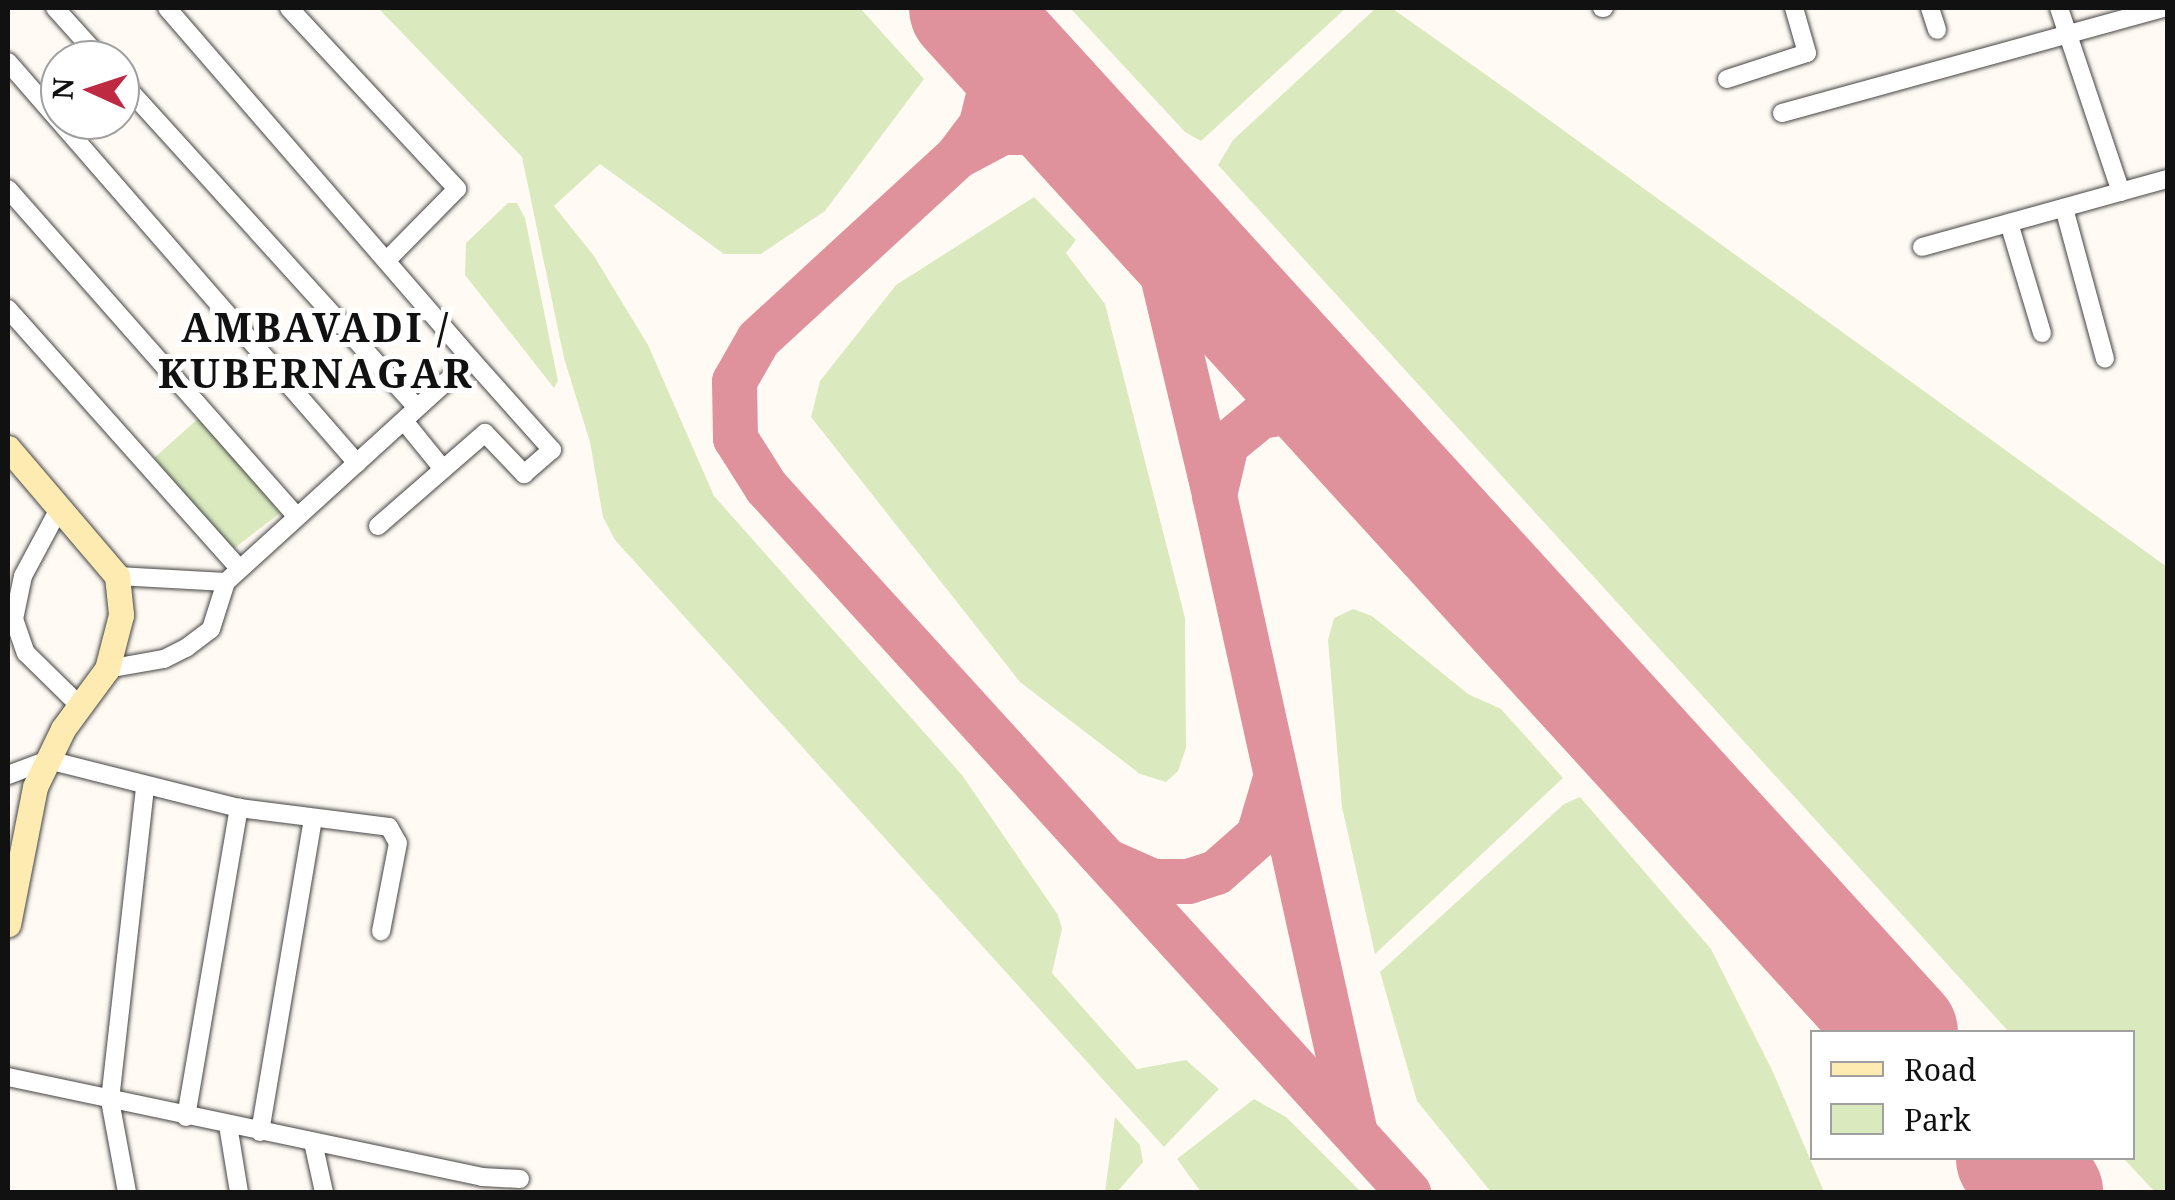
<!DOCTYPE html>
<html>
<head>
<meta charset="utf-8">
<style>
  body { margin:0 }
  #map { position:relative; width:2175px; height:1200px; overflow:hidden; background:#fffbf4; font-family:"Noto Serif",serif }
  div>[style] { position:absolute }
  .green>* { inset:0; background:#daeabe }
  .taxiway>* { height:45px; margin:-22.5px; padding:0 22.5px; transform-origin:22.5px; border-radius:22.5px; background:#df929c }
  .runway>* { height:115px; margin:-57.5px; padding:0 57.5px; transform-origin:57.5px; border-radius:57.5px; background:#df929c }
  .roads { filter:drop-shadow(0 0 2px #444) drop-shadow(0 0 2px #444) }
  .street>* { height:18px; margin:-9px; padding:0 9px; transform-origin:9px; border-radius:9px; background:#fff }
  .secondary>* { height:25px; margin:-12.5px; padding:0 12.5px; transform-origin:12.5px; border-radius:12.5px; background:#fdebb1 }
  span { translate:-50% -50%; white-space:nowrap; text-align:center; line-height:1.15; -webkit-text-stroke:10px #fff; paint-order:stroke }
  .district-label { font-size:40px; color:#111; font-weight:700; letter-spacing:2.5px }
  .frame { position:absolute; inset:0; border:10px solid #111; pointer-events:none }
  .legend { position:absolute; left:1810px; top:1030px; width:325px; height:130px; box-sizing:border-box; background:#fff; border:2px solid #a0a0a0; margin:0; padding:12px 18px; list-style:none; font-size:30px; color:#111 }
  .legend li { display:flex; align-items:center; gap:20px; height:50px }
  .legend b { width:50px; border:2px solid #a0a0a0 }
  .north { position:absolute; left:40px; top:40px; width:100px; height:100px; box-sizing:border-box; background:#fff; border:2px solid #a0a0a0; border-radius:50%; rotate:273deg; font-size:28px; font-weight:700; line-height:40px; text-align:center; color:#111 }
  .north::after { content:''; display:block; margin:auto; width:35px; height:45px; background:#bf2a43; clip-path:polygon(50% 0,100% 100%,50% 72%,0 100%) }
</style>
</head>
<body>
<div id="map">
  <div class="green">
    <i style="clip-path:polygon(378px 8px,860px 8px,924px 79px,825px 211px,761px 254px,724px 254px,600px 164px,554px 206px,594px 256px,648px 345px,714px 496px,962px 775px,1058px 915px,1062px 929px,1052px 973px,1137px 1069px,1186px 1060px,1219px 1089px,1164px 1147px,615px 540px,603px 517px,590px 442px,564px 358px,522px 157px)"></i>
    <i style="clip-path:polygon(1070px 8px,1346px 8px,1201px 141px,1185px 132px)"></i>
    <i style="clip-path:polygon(1376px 8px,1393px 9px,1509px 91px,2167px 567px,2167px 1192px,2155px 1192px,2123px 1158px,2132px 1158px,2132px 1032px,2009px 1032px,1218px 165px,1233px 140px)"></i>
    <i style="clip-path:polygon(1034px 197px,1076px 240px,1066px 253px,1105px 304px,1185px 618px,1186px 748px,1178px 771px,1166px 782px,1140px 774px,1020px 682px,811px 417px,820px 381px,896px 285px)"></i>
    <i style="clip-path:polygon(508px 203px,517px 203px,525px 218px,558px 381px,554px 388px,465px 275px,466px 243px)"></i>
    <i style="clip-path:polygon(201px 416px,280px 513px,232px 550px,154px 458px)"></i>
    <i style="clip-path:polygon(1353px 609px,1372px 616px,1468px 694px,1501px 709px,1563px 778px,1375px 954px,1342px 807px,1328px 640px,1334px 618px)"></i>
    <i style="clip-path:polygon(1580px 797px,1711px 949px,1773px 1072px,1824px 1192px,1491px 1192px,1417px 1101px,1380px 972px,1564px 804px)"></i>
    <i style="clip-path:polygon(1254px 1099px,1286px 1117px,1361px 1192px,1201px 1192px,1177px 1159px)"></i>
    <i style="clip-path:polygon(1115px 1117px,1140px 1145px,1143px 1162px,1117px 1192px,1105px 1192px)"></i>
  </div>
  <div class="taxiway">
    <i style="left:960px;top:8px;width:55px;rotate:62deg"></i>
    <i style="left:986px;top:57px;width:38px;rotate:87deg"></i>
    <i style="left:988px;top:95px;width:30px;rotate:104deg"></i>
    <i style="left:981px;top:124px;width:40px;rotate:127deg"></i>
    <i style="left:957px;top:156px;width:270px;rotate:137.4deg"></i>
    <i style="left:758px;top:339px;width:48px;rotate:119.7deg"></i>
    <i style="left:734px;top:381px;width:57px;rotate:89deg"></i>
    <i style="left:735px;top:438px;width:58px;rotate:57.7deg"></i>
    <i style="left:766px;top:487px;width:954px;rotate:47.68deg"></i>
    <i style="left:959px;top:155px;width:49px;rotate:-28.1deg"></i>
    <i style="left:1002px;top:132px;width:42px"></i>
    <i style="left:1044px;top:132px;width:30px;rotate:20deg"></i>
    <i style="left:1072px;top:142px;width:59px;rotate:36.1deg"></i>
    <i style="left:1145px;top:204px;width:293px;rotate:76.6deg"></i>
    <i style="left:1110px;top:862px;width:47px;rotate:23.8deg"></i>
    <i style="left:1153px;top:881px;width:35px"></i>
    <i style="left:1188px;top:881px;width:29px;rotate:-18deg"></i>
    <i style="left:1216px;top:872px;width:56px;rotate:-41.4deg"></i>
    <i style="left:1258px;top:835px;width:56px;rotate:-73.5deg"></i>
    <i style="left:1354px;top:1128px;width:648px;rotate:-102.47deg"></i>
    <i style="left:1214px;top:495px;width:52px;rotate:-76.8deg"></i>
    <i style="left:1226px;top:444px;width:44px;rotate:-39.5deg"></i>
    <i style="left:1260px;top:416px;width:46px;rotate:-8.8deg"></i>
    <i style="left:1305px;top:409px;width:55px;rotate:25.6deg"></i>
  </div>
  <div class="runway">
    <i style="left:966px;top:8px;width:1386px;rotate:47.63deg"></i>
    <i style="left:2013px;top:1158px;width:47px;rotate:46.7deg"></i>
  </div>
  <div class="roads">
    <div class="street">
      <i style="left:55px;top:8px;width:70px;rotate:47.9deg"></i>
      <i style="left:289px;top:8px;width:247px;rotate:47.1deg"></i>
      <i style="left:457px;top:189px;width:97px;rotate:134.6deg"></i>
      <i style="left:1602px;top:8px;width:2px"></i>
      <i style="left:1930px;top:8px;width:23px;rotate:72deg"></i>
      <i style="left:2059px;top:8px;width:194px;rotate:71.4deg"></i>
      <i style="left:8px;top:62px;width:532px;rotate:48.97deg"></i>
      <i style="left:1727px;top:79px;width:84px;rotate:-18deg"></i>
      <i style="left:1807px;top:53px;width:47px;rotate:-106.1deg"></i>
      <i style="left:120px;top:80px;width:442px;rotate:47.8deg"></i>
      <i style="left:1782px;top:113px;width:396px;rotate:-15.4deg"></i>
      <i style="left:8px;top:189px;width:437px;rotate:48.6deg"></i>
      <i style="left:2064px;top:208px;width:156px;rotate:74.8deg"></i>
      <i style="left:2009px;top:223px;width:115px;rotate:73.3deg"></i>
      <i style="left:1922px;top:247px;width:255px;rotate:-15.5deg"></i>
      <i style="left:8px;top:309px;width:348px;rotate:48.3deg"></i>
      <i style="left:404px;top:421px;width:62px;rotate:50.9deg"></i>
      <i style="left:60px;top:507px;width:78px;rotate:118.2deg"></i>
      <i style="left:23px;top:576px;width:44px;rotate:101.8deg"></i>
      <i style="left:14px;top:619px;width:36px;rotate:71deg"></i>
      <i style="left:26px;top:653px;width:76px;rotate:44.5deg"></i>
      <i style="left:378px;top:526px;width:142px;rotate:-41deg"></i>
      <i style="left:485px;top:433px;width:57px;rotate:46.4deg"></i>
      <i style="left:524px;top:474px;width:37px;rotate:-41deg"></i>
      <i style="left:552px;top:450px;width:122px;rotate:-131.7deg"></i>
      <i style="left:117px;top:576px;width:109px;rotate:3.2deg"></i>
      <i style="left:226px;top:582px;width:331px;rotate:-42.3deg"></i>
      <i style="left:471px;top:359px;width:464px;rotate:-130.9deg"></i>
      <i style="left:107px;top:669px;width:58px;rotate:-10deg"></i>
      <i style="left:164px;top:659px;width:25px;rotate:-27deg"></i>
      <i style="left:186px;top:648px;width:31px;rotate:-37deg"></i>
      <i style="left:211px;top:629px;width:49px;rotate:-72.3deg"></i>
      <i style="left:8px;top:775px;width:43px;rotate:-20.6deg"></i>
      <i style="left:48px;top:760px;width:197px;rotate:14.1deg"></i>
      <i style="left:239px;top:808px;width:151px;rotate:7.2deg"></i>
      <i style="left:389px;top:827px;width:18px;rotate:61deg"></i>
      <i style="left:398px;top:843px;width:90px;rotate:100.9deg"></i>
      <i style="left:8px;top:1077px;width:484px;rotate:11.9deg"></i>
      <i style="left:482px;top:1177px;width:38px;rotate:3deg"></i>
      <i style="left:186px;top:1117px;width:314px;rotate:-80.3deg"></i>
      <i style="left:228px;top:1125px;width:68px;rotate:80.7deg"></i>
      <i style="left:260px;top:1132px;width:317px;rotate:-80.4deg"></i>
      <i style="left:313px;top:1142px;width:51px;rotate:77.6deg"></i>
      <i style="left:127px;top:1192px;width:94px;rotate:-100.5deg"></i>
      <i style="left:110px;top:1100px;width:313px;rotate:-83.6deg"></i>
    </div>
    <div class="secondary">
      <i style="left:8px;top:448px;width:168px;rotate:49.6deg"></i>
      <i style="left:117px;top:576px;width:39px;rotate:84deg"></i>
      <i style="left:121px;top:615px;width:56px;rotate:104.5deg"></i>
      <i style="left:107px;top:669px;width:74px;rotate:126.3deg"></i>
      <i style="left:63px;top:729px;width:64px;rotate:115.8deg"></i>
      <i style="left:35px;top:787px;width:140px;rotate:101.1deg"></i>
    </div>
  </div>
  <div class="district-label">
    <span style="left:316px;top:350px">AMBAVADI /<br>KUBERNAGAR</span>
  </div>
  <div class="frame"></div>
  <ul class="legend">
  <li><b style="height:12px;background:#fdebb1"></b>Road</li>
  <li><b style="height:28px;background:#daeabe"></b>Park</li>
  </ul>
  <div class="north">N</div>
</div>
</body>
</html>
